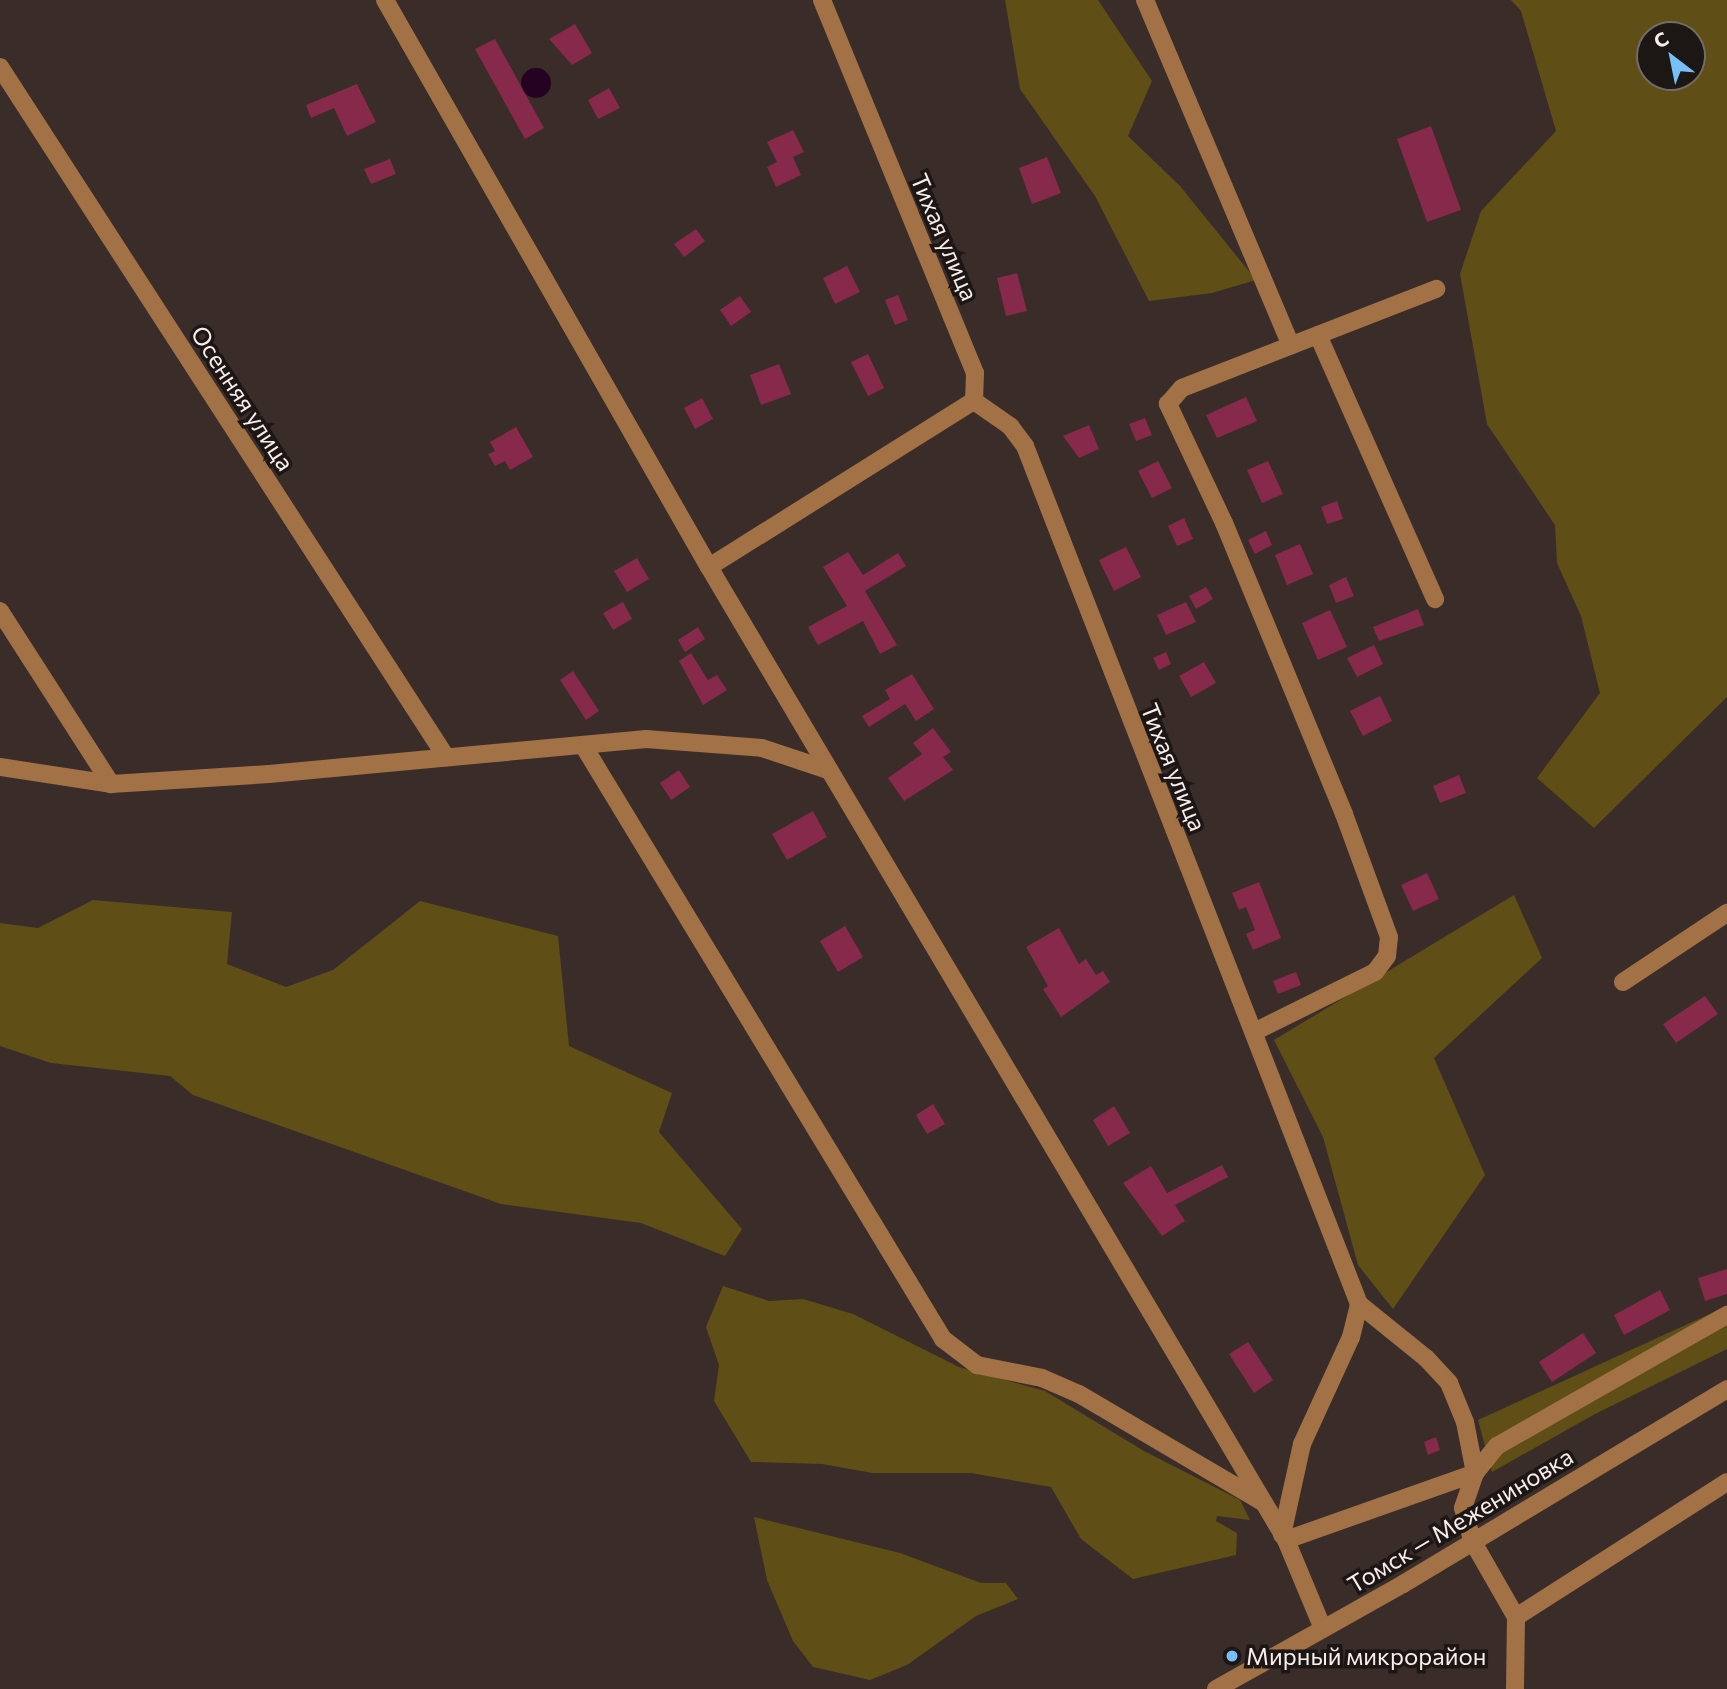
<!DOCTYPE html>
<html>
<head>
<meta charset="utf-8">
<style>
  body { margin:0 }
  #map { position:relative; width:1727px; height:1689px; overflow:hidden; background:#3a2c29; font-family:Commissioner,sans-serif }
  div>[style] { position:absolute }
  .green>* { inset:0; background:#5f4e16 }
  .water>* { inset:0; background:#260222 }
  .round { border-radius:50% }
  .building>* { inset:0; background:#86294a }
  .minor>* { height:18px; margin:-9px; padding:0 9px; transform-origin:9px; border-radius:9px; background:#a27146 }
  .dots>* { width:19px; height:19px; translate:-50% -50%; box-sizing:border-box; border:4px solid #1c1615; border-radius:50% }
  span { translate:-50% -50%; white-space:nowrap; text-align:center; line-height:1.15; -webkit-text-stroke:7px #1c1615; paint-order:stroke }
  .street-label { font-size:24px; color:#f8eeec }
  .poi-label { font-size:24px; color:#f8eeec }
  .left { translate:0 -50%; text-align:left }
  .north { position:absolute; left:1636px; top:21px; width:70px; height:70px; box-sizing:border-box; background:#1c1615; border:2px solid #746c6b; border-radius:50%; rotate:328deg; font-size:19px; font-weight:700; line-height:28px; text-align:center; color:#f8eeec }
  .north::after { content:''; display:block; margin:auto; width:24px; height:32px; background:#77bff7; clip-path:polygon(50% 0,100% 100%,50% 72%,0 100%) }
</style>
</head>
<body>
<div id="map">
  <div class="green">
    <i style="clip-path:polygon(1005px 0,1098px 0,1152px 81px,1128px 136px,1180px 186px,1256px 280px,1212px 293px,1149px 301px,1095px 196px,1020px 89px)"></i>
    <i style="clip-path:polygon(evenodd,1511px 0,1727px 0,1727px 697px,1594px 828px,1537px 778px,1600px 693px,1581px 616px,1557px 563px,1555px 525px,1487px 424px,1460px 274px,1481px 211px,1556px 131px,1521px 11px,1511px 0,1650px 35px,1692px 35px,1692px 77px,1650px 77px,1650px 35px)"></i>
    <i style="clip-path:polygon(1514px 895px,1542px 958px,1434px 1058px,1485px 1175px,1393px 1309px,1358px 1265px,1323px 1137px,1274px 1040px)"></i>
    <i style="clip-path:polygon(93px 900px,232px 912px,227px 964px,286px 987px,333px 970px,420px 901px,558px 936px,569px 1046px,672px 1093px,659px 1132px,742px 1229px,725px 1256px,641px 1223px,501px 1204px,193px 1095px,170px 1076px,51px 1063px,0 1046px,0 923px,38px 928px)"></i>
    <i style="clip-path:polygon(723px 1286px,769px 1301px,803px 1299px,853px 1314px,959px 1367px,1045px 1391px,1144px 1451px,1240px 1500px,1250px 1520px,1217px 1516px,1216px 1521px,1237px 1533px,1236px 1555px,1133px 1579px,1081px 1539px,1051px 1487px,971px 1473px,872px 1473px,822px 1464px,751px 1462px,714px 1401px,719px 1365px,706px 1327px)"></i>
    <i style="clip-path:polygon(1727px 1306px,1727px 1349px,1595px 1414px,1492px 1472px,1478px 1420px)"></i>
    <i style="clip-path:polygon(754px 1517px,900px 1553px,981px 1583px,1006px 1583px,1018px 1599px,976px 1616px,907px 1665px,870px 1680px,813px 1667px,793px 1641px,767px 1580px)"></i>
  </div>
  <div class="water">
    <i class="round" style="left:521px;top:68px;width:30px;height:30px"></i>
  </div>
  <div class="building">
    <i style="clip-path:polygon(575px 24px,592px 53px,572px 65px,549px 39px)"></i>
    <i style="clip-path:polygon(495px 39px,544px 128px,525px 139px,475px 49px)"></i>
    <i style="clip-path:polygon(357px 84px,376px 122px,347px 136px,334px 108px,311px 118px,306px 105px)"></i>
    <i style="clip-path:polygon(609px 88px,620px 108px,598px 119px,588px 100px)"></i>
    <i style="clip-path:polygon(1431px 126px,1461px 210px,1427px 222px,1397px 139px)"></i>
    <i style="clip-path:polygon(793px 130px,804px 152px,793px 157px,801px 175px,776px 187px,767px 167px,777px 162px,767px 142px)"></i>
    <i style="clip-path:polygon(1047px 157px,1061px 193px,1032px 204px,1019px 168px)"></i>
    <i style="clip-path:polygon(390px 159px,396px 174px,371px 184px,364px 169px)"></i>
    <i style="clip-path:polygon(696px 229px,705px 241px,684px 257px,674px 244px)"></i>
    <i style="clip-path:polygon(847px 266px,860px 292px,835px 304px,823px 278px)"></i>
    <i style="clip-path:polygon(1017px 273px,1027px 311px,1006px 316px,997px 278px)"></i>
    <i style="clip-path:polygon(898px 295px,908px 320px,895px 325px,885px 300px)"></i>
    <i style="clip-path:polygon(740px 296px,751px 312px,731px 326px,720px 310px)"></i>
    <i style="clip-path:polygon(868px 354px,884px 388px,868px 396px,851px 362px)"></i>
    <i style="clip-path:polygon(779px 364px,791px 394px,761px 405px,750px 375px)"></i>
    <i style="clip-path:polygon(1246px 397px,1257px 421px,1217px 438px,1206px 415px)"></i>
    <i style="clip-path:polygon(702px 398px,713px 419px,695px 429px,684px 408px)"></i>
    <i style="clip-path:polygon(1145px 418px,1152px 435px,1136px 441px,1129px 424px)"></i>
    <i style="clip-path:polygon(1089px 425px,1099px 449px,1079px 458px,1063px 436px)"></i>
    <i style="clip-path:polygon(516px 427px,533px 457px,510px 470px,505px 461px,495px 466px,488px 454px,495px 451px,490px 442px)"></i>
    <i style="clip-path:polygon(1158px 461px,1172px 488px,1152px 498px,1138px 471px)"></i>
    <i style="clip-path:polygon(1268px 461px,1283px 494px,1262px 503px,1247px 470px)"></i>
    <i style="clip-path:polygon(1337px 501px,1343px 519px,1327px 524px,1321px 507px)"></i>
    <i style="clip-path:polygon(1184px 518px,1193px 539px,1177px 546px,1168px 526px)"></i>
    <i style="clip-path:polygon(1266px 531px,1272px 545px,1255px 554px,1248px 540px)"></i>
    <i style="clip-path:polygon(1300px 544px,1313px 574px,1287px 585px,1275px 555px)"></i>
    <i style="clip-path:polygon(1126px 547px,1141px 577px,1114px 591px,1099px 560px)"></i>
    <i style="clip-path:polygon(848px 552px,863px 575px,898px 553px,906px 566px,865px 591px,897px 645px,880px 654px,863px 621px,818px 645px,808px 627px,847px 606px,823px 567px)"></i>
    <i style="clip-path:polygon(637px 558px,649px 579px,627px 592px,614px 571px)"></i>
    <i style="clip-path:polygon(1346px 577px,1354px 596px,1336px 603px,1329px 585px)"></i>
    <i style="clip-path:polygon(1206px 587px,1213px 599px,1196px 609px,1189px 596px)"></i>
    <i style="clip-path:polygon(623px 602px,632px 619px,613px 630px,603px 613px)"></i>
    <i style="clip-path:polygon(1186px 602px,1196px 622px,1166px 635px,1157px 615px)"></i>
    <i style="clip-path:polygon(1418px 609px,1424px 625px,1379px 641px,1373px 627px)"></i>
    <i style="clip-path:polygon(1330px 610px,1347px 647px,1318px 660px,1302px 623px)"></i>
    <i style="clip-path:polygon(698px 627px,705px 639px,685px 652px,678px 640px)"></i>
    <i style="clip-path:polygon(1374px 645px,1383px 664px,1357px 677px,1347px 658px)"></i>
    <i style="clip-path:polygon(1166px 652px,1171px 664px,1159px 670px,1153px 658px)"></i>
    <i style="clip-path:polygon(691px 653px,708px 680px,717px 675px,727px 690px,703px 705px,679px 661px)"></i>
    <i style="clip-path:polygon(1204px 662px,1216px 683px,1191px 697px,1179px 676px)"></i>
    <i style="clip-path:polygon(573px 671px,599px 711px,586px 720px,560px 680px)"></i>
    <i style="clip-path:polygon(912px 674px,934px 709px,916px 721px,905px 704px,869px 727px,862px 716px,890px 699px,885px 690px)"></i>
    <i style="clip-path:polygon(1380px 696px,1392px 721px,1363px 736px,1350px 711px)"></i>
    <i style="clip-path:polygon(933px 728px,951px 752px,943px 757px,953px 770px,904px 801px,888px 778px,922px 754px,913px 743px)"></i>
    <i style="clip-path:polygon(679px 770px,690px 787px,671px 800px,660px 783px)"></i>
    <i style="clip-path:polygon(1459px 775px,1466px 793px,1440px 803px,1433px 786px)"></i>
    <i style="clip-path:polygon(813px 811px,827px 837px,787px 860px,772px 834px)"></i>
    <i style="clip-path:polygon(1427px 873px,1439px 899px,1413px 911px,1401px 885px)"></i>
    <i style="clip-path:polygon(1259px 882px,1281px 938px,1253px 950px,1246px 934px,1255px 930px,1246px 907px,1239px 910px,1232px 893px)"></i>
    <i style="clip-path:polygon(845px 926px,863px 957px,838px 972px,820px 941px)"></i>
    <i style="clip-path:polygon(1059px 928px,1079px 964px,1086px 959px,1096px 975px,1103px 971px,1110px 982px,1061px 1017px,1043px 989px,1048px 986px,1026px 947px)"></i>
    <i style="clip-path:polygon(1296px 972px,1301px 985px,1278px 994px,1273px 981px)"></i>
    <i style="clip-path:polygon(1705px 996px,1718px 1014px,1676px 1043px,1663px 1024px)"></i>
    <i style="clip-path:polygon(933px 1104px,945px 1124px,927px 1134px,916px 1115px)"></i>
    <i style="clip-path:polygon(1114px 1106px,1130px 1133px,1108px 1146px,1093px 1120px)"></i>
    <i style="clip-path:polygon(1222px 1165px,1228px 1177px,1175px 1205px,1185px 1221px,1162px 1236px,1123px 1183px,1151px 1166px,1167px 1193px)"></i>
    <i style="clip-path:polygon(1727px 1269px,1727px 1294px,1705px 1301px,1698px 1278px)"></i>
    <i style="clip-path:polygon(1660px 1290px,1670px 1310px,1624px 1335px,1614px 1315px)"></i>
    <i style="clip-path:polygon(1583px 1333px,1596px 1353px,1552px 1382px,1539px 1362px)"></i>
    <i style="clip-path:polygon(1248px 1342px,1273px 1380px,1254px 1393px,1229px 1354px)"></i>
    <i style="clip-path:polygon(1436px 1437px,1440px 1450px,1428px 1455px,1424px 1442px)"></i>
  </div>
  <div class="minor">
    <i style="left:385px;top:0;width:653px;rotate:60.26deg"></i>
    <i style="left:709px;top:567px;width:1131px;rotate:59.33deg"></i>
    <i style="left:1286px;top:1540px;width:96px;rotate:67.4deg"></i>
    <i style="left:822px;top:0;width:403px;rotate:67.7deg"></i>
    <i style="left:975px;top:373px;width:28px;rotate:92deg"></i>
    <i style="left:974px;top:401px;width:44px;rotate:34.8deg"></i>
    <i style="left:1010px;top:426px;width:25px;rotate:53deg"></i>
    <i style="left:1025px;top:446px;width:921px;rotate:68.73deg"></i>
    <i style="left:1359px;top:1304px;width:86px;rotate:38.9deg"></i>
    <i style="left:1426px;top:1358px;width:34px;rotate:47deg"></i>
    <i style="left:1449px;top:1383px;width:42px;rotate:67.7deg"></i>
    <i style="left:1465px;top:1422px;width:52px;rotate:78.9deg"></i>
    <i style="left:1475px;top:1473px;width:37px;rotate:109deg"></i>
    <i style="left:1463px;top:1508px;width:35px;rotate:74deg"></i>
    <i style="left:1473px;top:1542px;width:86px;rotate:60.2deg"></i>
    <i style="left:1516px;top:1617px;width:72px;rotate:90.8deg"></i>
    <i style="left:1145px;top:0;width:375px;rotate:67.1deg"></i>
    <i style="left:0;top:67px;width:822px;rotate:57.12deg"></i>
    <i style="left:1318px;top:335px;width:289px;rotate:66.1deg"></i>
    <i style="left:709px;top:567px;width:313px;rotate:-32.1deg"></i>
    <i style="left:0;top:611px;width:206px;rotate:57.3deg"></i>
    <i style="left:583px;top:745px;width:695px;rotate:58.78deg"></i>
    <i style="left:943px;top:1339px;width:43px;rotate:37.4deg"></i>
    <i style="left:977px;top:1365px;width:66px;rotate:11.3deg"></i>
    <i style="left:1042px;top:1378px;width:40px;rotate:23.4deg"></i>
    <i style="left:1079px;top:1394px;width:211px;rotate:30.5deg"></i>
    <i style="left:0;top:767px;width:112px;rotate:8.7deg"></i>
    <i style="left:111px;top:784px;width:158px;rotate:-3.6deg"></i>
    <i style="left:269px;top:774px;width:379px;rotate:-5.3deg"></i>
    <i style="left:646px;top:739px;width:116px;rotate:4.4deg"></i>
    <i style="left:762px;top:748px;width:70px;rotate:18.4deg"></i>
    <i style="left:1623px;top:982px;width:125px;rotate:-33.6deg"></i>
    <i style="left:1254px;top:1032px;width:135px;rotate:-26.4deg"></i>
    <i style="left:1375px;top:972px;width:20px;rotate:-53deg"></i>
    <i style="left:1387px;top:956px;width:19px;rotate:-84deg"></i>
    <i style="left:1389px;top:937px;width:131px;rotate:-110.1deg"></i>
    <i style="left:1344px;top:814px;width:315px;rotate:-112.4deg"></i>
    <i style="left:1224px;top:523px;width:132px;rotate:-115.2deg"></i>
    <i style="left:1168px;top:404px;width:21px;rotate:-49deg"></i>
    <i style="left:1182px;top:388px;width:273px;rotate:-21.3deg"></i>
    <i style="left:1282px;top:1535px;width:93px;rotate:-77.6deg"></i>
    <i style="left:1302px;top:1444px;width:118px;rotate:-65.4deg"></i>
    <i style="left:1351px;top:1337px;width:34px;rotate:-76deg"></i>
    <i style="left:1286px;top:1540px;width:201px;rotate:-19.5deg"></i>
    <i style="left:1475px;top:1473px;width:35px;rotate:-51deg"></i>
    <i style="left:1497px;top:1446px;width:265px;rotate:-29.7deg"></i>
    <i style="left:1516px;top:1617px;width:250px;rotate:-32.6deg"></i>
    <i style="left:1216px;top:1689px;width:214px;rotate:-29.3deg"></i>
    <i style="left:1403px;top:1584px;width:378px;rotate:-31deg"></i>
  </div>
  <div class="dots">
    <i style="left:1232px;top:1656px;background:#77bff7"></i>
  </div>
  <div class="street-label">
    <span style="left:945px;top:237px;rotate:67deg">Тихая улица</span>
    <span style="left:243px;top:398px;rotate:57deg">Осенняя улица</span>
    <span style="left:1174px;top:767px;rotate:68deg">Тихая улица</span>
    <span style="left:1460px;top:1520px;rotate:-31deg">Томск — Межениновка</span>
  </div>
  <div class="poi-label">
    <span class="left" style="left:1246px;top:1656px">Мирный микрорайон</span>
  </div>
  <div class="north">С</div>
</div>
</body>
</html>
